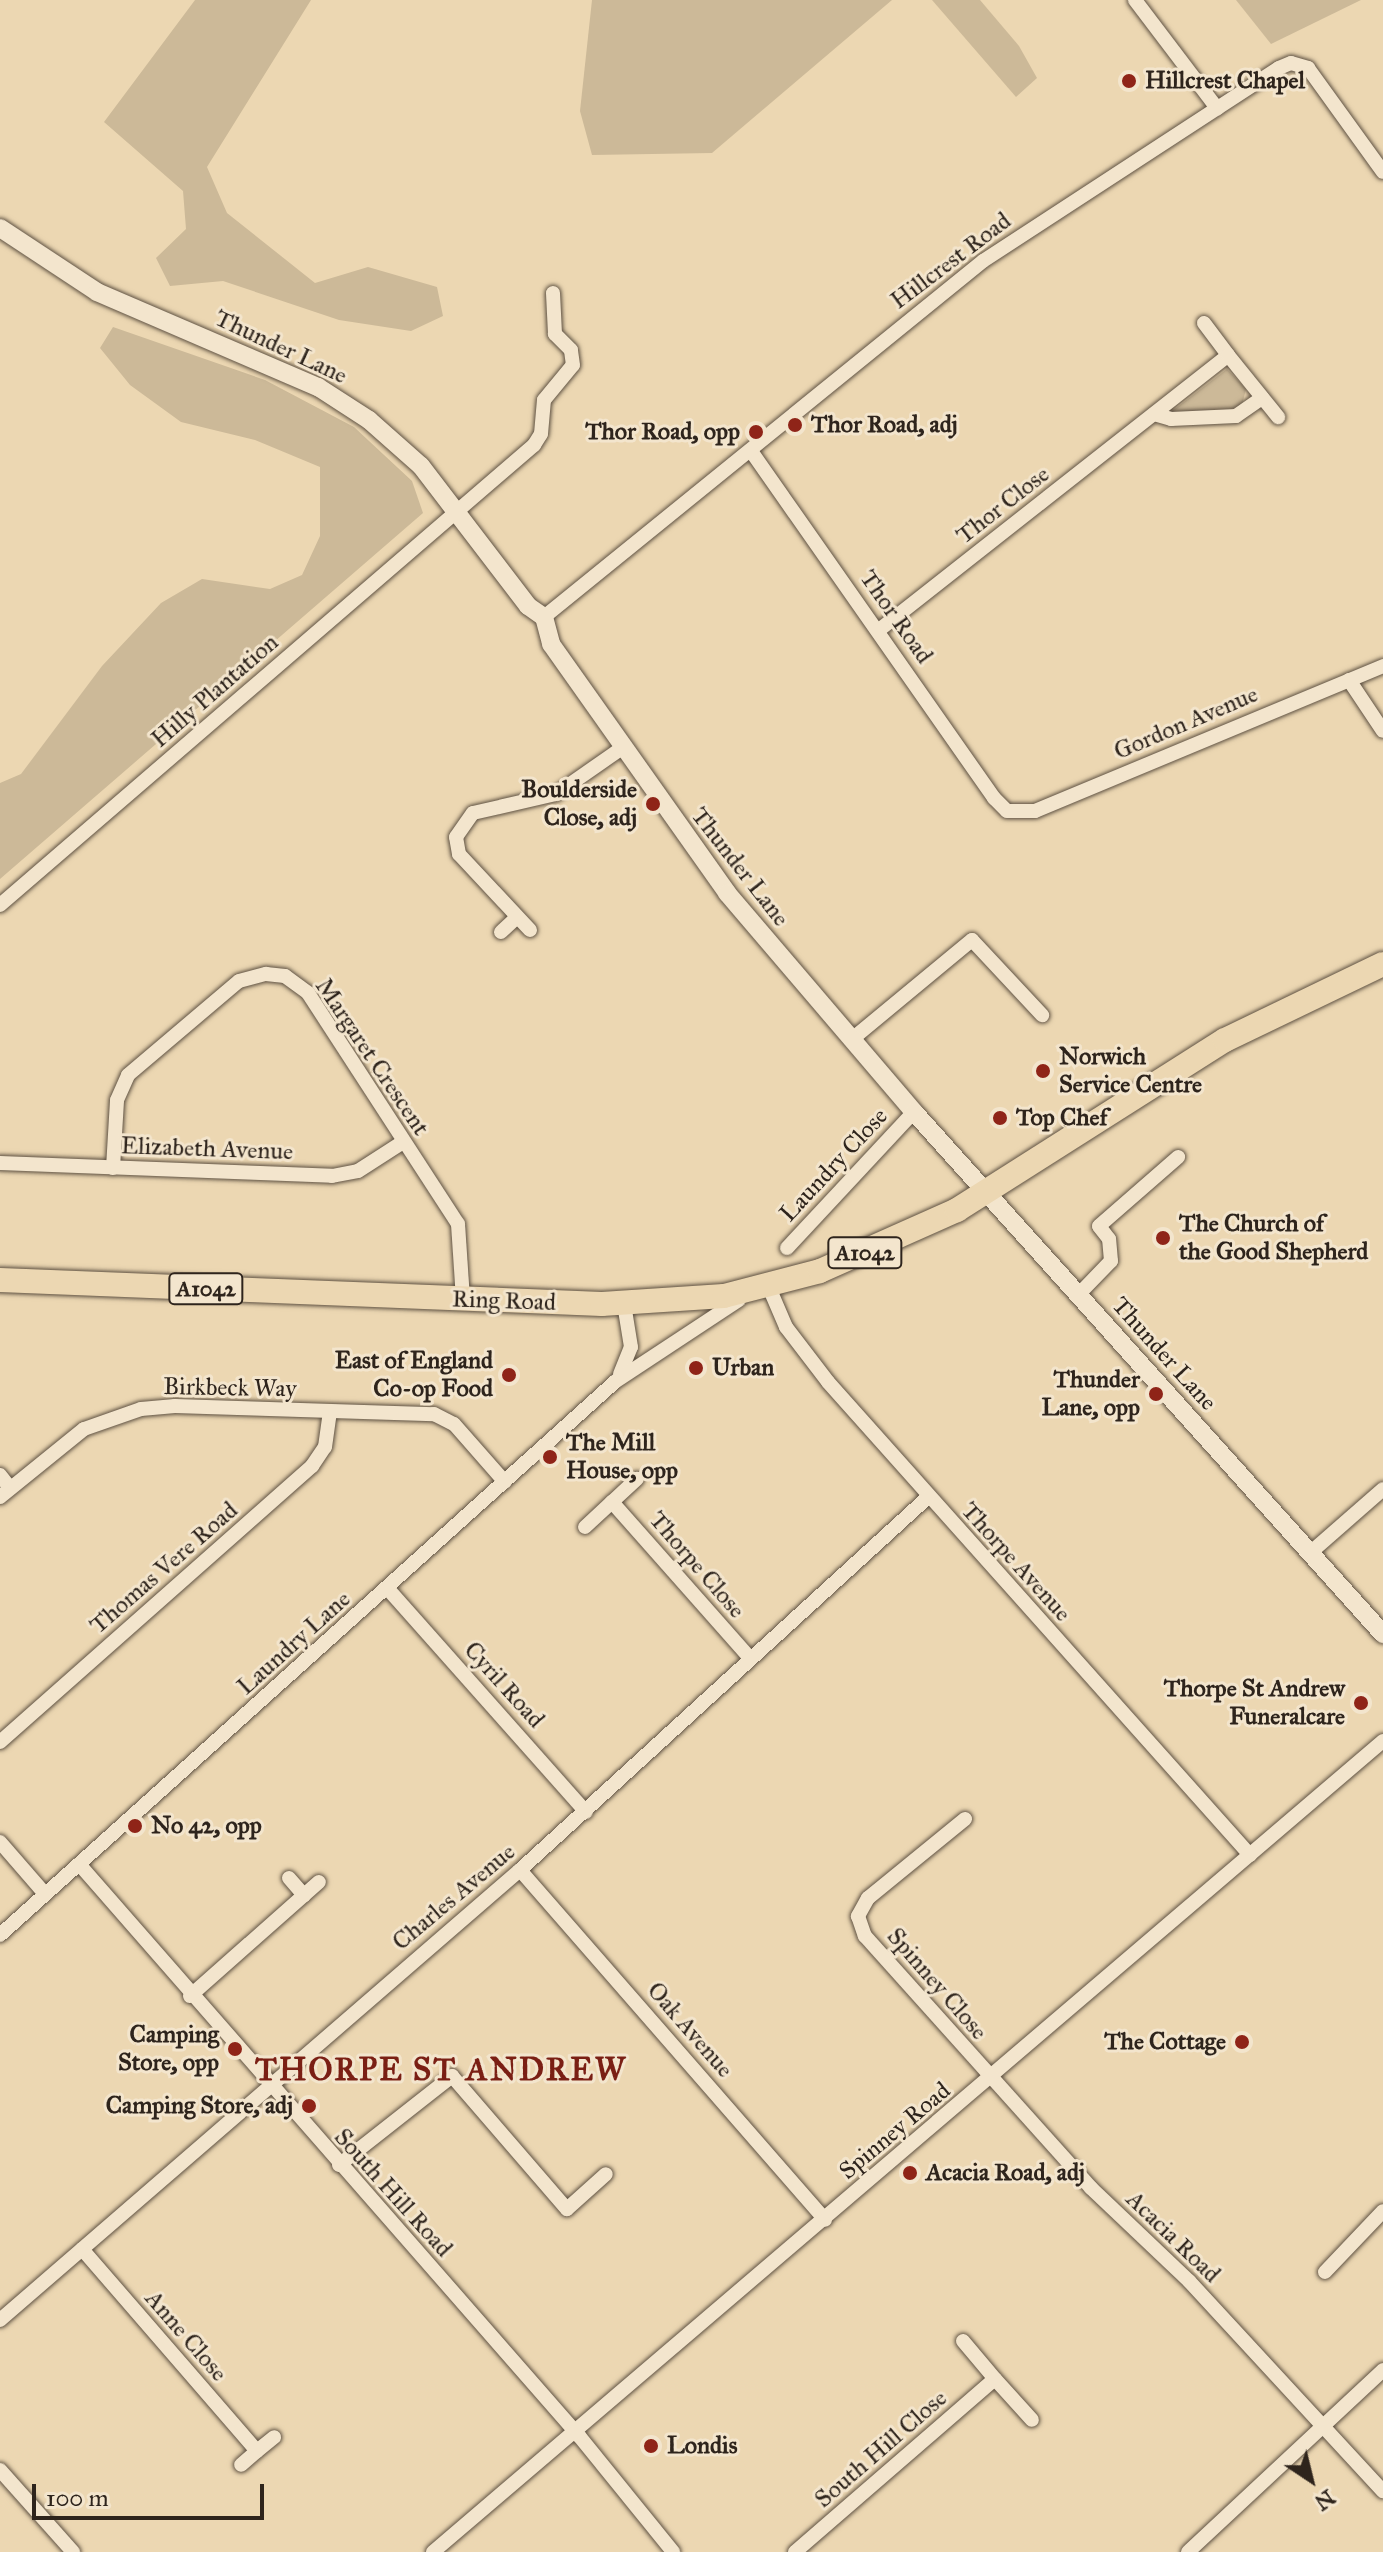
<!DOCTYPE html>
<html>
<head>
<meta charset="utf-8">
<style>
  body { margin:0 }
  #map { position:relative; width:1383px; height:2552px; overflow:hidden; background:#ecd7b2; font-family:"IM FELL Great Primer",serif }
  div>[style] { position:absolute }
  .green>* { inset:0; background:#ccb998 }
  .roads { filter:drop-shadow(0 0 2px #5e5142) drop-shadow(0 0 2px #5e5142) }
  .minor>* { height:14px; margin:-7px; padding:0 7px; transform-origin:7px; border-radius:7px; background:#f3e5cd }
  .tertiary>* { height:18px; margin:-9px; padding:0 9px; transform-origin:9px; border-radius:9px; background:#f3e5cd }
  .trunk>* { height:24px; margin:-12px; padding:0 12px; transform-origin:12px; border-radius:12px; background:#ecd7b2 }
  .dots>* { width:22px; height:22px; translate:-50% -50%; box-sizing:border-box; border:4px solid #f3e5cd; border-radius:50% }
  span { translate:-50% -50%; white-space:nowrap; text-align:center; line-height:1.15; -webkit-text-stroke:6px #f3e5cd; paint-order:stroke }
  .shield-label span { padding:2px 6px; background:#f3e5cd; border:2px solid; border-radius:6px; -webkit-text-stroke-width:0 }
  .shield-label { font-size:22px; color:#2e241c; font-weight:700 }
  .poi-label { font-size:24px; color:#2e241c; font-weight:700 }
  .left { translate:0 -50%; text-align:left }
  .right { translate:-100% -50%; text-align:right }
  .street-label { font-size:24px; color:#2e241c }
  .district-label { font-size:32px; color:#7a1f14; font-weight:700; letter-spacing:2px }
  .north { position:absolute; left:1271px; top:2440px; width:80px; height:80px; -webkit-text-stroke:6px #f3e5cd; paint-order:stroke; rotate:145deg; font-size:22px; font-weight:700; line-height:32px; text-align:center; color:#2e241c }
  .north::after { content:''; display:block; margin:auto; width:28px; height:36px; background:#2e241c; clip-path:polygon(50% 0,100% 100%,50% 72%,0 100%) }
  .scale { position:absolute; left:32px; top:2484px; width:232px; height:36px; box-sizing:border-box; border:4px solid #2e241c; border-top:0; padding-left:10px; font-size:24px; line-height:28px; white-space:nowrap; color:#2e241c; -webkit-text-stroke:6px #f3e5cd; paint-order:stroke }
</style>
</head>
<body>
<div id="map">
  <div class="green">
    <i style="clip-path:polygon(195px 0,311px 0,207px 167px,227px 213px,315px 283px,368px 267px,437px 287px,443px 316px,411px 331px,339px 320px,223px 281px,170px 286px,156px 258px,186px 229px,183px 191px,104px 122px)"></i>
    <i style="clip-path:polygon(592px 0,892px 0,712px 153px,592px 155px,580px 111px)"></i>
    <i style="clip-path:polygon(932px 0,980px 0,1019px 46px,1037px 78px,1016px 97px)"></i>
    <i style="clip-path:polygon(1236px 0,1361px 0,1271px 44px)"></i>
    <i style="clip-path:polygon(113px 327px,265px 380px,354px 427px,412px 481px,423px 513px,0 879px,0 783px,21px 774px,102px 666px,161px 603px,202px 579px,270px 589px,302px 575px,320px 536px,320px 467px,255px 440px,181px 422px,130px 385px,100px 348px)"></i>
    <i style="clip-path:polygon(1227px 369px,1246px 389px,1242px 405px,1226px 411px,1171px 412px)"></i>
  </div>
  <div class="roads">
    <div class="minor">
      <i style="left:1135px;top:0;width:136px;rotate:52.8deg"></i>
      <i style="left:1204px;top:323px;width:40px;rotate:53deg"></i>
      <i style="left:1154px;top:414px;width:18px;rotate:16deg"></i>
      <i style="left:1171px;top:419px;width:65px;rotate:-2.6deg"></i>
      <i style="left:1236px;top:416px;width:32px;rotate:-35deg"></i>
      <i style="left:751px;top:451px;width:424px;rotate:55deg"></i>
      <i style="left:994px;top:798px;width:18px;rotate:45deg"></i>
      <i style="left:1007px;top:811px;width:28px"></i>
      <i style="left:1035px;top:811px;width:377px;rotate:-22.6deg"></i>
      <i style="left:544px;top:617px;width:565px;rotate:-39.04deg"></i>
      <i style="left:983px;top:261px;width:353px;rotate:-33.1deg"></i>
      <i style="left:1279px;top:68px;width:13px;rotate:-23deg"></i>
      <i style="left:1291px;top:63px;width:18px;rotate:16deg"></i>
      <i style="left:1308px;top:68px;width:128px;rotate:54.2deg"></i>
      <i style="left:879px;top:630px;width:444px;rotate:-38.2deg"></i>
      <i style="left:1228px;top:355px;width:80px;rotate:51.1deg"></i>
      <i style="left:1349px;top:680px;width:61px;rotate:56.3deg"></i>
      <i style="left:0;top:905px;width:705px;rotate:-40.74deg"></i>
      <i style="left:534px;top:445px;width:13px;rotate:-58deg"></i>
      <i style="left:541px;top:434px;width:34px;rotate:-85deg"></i>
      <i style="left:544px;top:400px;width:45px;rotate:-50.4deg"></i>
      <i style="left:573px;top:365px;width:15px;rotate:-98deg"></i>
      <i style="left:571px;top:350px;width:23px;rotate:-135deg"></i>
      <i style="left:555px;top:334px;width:41px;rotate:-92.8deg"></i>
      <i style="left:530px;top:930px;width:104px;rotate:-133.1deg"></i>
      <i style="left:459px;top:854px;width:17px;rotate:-100deg"></i>
      <i style="left:456px;top:837px;width:29px;rotate:-55deg"></i>
      <i style="left:473px;top:813px;width:85px;rotate:-12.9deg"></i>
      <i style="left:556px;top:794px;width:80px;rotate:-34.9deg"></i>
      <i style="left:501px;top:932px;width:22px;rotate:-43deg"></i>
      <i style="left:851px;top:1040px;width:157px;rotate:-39.6deg"></i>
      <i style="left:972px;top:940px;width:103px;rotate:47deg"></i>
      <i style="left:0;top:1163px;width:332px;rotate:2.2deg"></i>
      <i style="left:332px;top:1176px;width:26px;rotate:-11deg"></i>
      <i style="left:358px;top:1171px;width:54px;rotate:-32.8deg"></i>
      <i style="left:113px;top:1168px;width:68px;rotate:-86.6deg"></i>
      <i style="left:117px;top:1100px;width:27px;rotate:-66deg"></i>
      <i style="left:128px;top:1075px;width:145px;rotate:-40.3deg"></i>
      <i style="left:239px;top:981px;width:28px;rotate:-15deg"></i>
      <i style="left:266px;top:974px;width:19px;rotate:6deg"></i>
      <i style="left:285px;top:976px;width:29px;rotate:36deg"></i>
      <i style="left:308px;top:993px;width:275px;rotate:57deg"></i>
      <i style="left:458px;top:1224px;width:75px;rotate:86.2deg"></i>
      <i style="left:787px;top:1248px;width:186px;rotate:-47deg"></i>
      <i style="left:761px;top:1289px;width:8px;rotate:-30deg"></i>
      <i style="left:768px;top:1285px;width:46px;rotate:66.8deg"></i>
      <i style="left:786px;top:1327px;width:69px;rotate:52.6deg"></i>
      <i style="left:828px;top:1382px;width:634px;rotate:48.26deg"></i>
      <i style="left:1079px;top:1294px;width:46px;rotate:-45.9deg"></i>
      <i style="left:1111px;top:1261px;width:22px;rotate:-95deg"></i>
      <i style="left:1109px;top:1239px;width:16px;rotate:-128deg"></i>
      <i style="left:1099px;top:1226px;width:105px;rotate:-41.1deg"></i>
      <i style="left:620px;top:1374px;width:29px;rotate:-68deg"></i>
      <i style="left:631px;top:1347px;width:44px;rotate:-99.2deg"></i>
      <i style="left:0;top:1475px;width:16px;rotate:52deg"></i>
      <i style="left:0;top:1497px;width:108px;rotate:-39deg"></i>
      <i style="left:84px;top:1429px;width:60px;rotate:-19.3deg"></i>
      <i style="left:141px;top:1409px;width:34px;rotate:-5deg"></i>
      <i style="left:175px;top:1406px;width:259px;rotate:1.8deg"></i>
      <i style="left:434px;top:1414px;width:22px;rotate:27deg"></i>
      <i style="left:454px;top:1424px;width:77px;rotate:48.7deg"></i>
      <i style="left:612px;top:1502px;width:34px;rotate:-43deg"></i>
      <i style="left:585px;top:1527px;width:37px;rotate:-43deg"></i>
      <i style="left:612px;top:1502px;width:207px;rotate:48.5deg"></i>
      <i style="left:1310px;top:1553px;width:97px;rotate:-41.2deg"></i>
      <i style="left:388px;top:1589px;width:298px;rotate:48.4deg"></i>
      <i style="left:0;top:1742px;width:417px;rotate:-41.5deg"></i>
      <i style="left:312px;top:1466px;width:23px;rotate:-56deg"></i>
      <i style="left:325px;top:1447px;width:35px;rotate:-82deg"></i>
      <i style="left:965px;top:1819px;width:125px;rotate:140.8deg"></i>
      <i style="left:868px;top:1898px;width:21px;rotate:119deg"></i>
      <i style="left:858px;top:1916px;width:21px;rotate:71deg"></i>
      <i style="left:865px;top:1936px;width:338px;rotate:48.1deg"></i>
      <i style="left:1091px;top:2188px;width:135px;rotate:43.5deg"></i>
      <i style="left:1189px;top:2281px;width:286px;rotate:47.3deg"></i>
      <i style="left:0;top:1842px;width:69px;rotate:49.1deg"></i>
      <i style="left:79px;top:1864px;width:761px;rotate:48.84deg"></i>
      <i style="left:580px;top:2437px;width:148px;rotate:51deg"></i>
      <i style="left:520px;top:1870px;width:464px;rotate:48.9deg"></i>
      <i style="left:289px;top:1878px;width:23px;rotate:49deg"></i>
      <i style="left:0;top:1935px;width:828px;rotate:-41.97deg"></i>
      <i style="left:616px;top:1381px;width:147px;rotate:-33.4deg"></i>
      <i style="left:190px;top:1996px;width:172px;rotate:-41.5deg"></i>
      <i style="left:339px;top:2165px;width:144px;rotate:-38.2deg"></i>
      <i style="left:452px;top:2076px;width:176px;rotate:49.2deg"></i>
      <i style="left:567px;top:2209px;width:52px;rotate:-41.9deg"></i>
      <i style="left:82px;top:2249px;width:267px;rotate:49.1deg"></i>
      <i style="left:257px;top:2451px;width:21px;rotate:139deg"></i>
      <i style="left:1325px;top:2272px;width:84px;rotate:-46.4deg"></i>
      <i style="left:0;top:2320px;width:688px;rotate:-40.87deg"></i>
      <i style="left:520px;top:1870px;width:553px;rotate:-42.43deg"></i>
      <i style="left:963px;top:2341px;width:50px;rotate:49.9deg"></i>
      <i style="left:257px;top:2451px;width:22px;rotate:-39deg"></i>
      <i style="left:0;top:2470px;width:110px;rotate:48.3deg"></i>
      <i style="left:433px;top:2552px;width:1249px;rotate:-40.49deg"></i>
      <i style="left:795px;top:2552px;width:264px;rotate:-40.9deg"></i>
      <i style="left:995px;top:2379px;width:55px;rotate:47.9deg"></i>
      <i style="left:1188px;top:2552px;width:267px;rotate:-43deg"></i>
    </div>
    <div class="tertiary">
      <i style="left:0;top:228px;width:116px;rotate:33.4deg"></i>
      <i style="left:97px;top:292px;width:241px;rotate:23.3deg"></i>
      <i style="left:318px;top:387px;width:61px;rotate:32.9deg"></i>
      <i style="left:369px;top:420px;width:69px;rotate:41.5deg"></i>
      <i style="left:421px;top:466px;width:176px;rotate:52.6deg"></i>
      <i style="left:528px;top:606px;width:19px;rotate:35deg"></i>
      <i style="left:544px;top:617px;width:28px;rotate:75deg"></i>
      <i style="left:551px;top:644px;width:305px;rotate:54.7deg"></i>
      <i style="left:727px;top:893px;width:288px;rotate:49.5deg"></i>
      <i style="left:914px;top:1112px;width:702px;rotate:48.06deg"></i>
    </div>
    <div class="trunk">
      <i style="left:0;top:1280px;width:602px;rotate:2.28deg"></i>
      <i style="left:602px;top:1304px;width:122px;rotate:-3.8deg"></i>
      <i style="left:724px;top:1296px;width:99px;rotate:-14.6deg"></i>
      <i style="left:820px;top:1271px;width:150px;rotate:-24deg"></i>
      <i style="left:957px;top:1210px;width:317px;rotate:-32.4deg"></i>
      <i style="left:1225px;top:1040px;width:175px;rotate:-25.7deg"></i>
    </div>
  </div>
  <div class="dots">
    <i style="left:1129px;top:81px;background:#8f2418"></i>
    <i style="left:795px;top:425px;background:#8f2418"></i>
    <i style="left:756px;top:432px;background:#8f2418"></i>
    <i style="left:653px;top:804px;background:#8f2418"></i>
    <i style="left:1043px;top:1071px;background:#8f2418"></i>
    <i style="left:1000px;top:1118px;background:#8f2418"></i>
    <i style="left:1163px;top:1238px;background:#8f2418"></i>
    <i style="left:696px;top:1368px;background:#8f2418"></i>
    <i style="left:509px;top:1375px;background:#8f2418"></i>
    <i style="left:1156px;top:1394px;background:#8f2418"></i>
    <i style="left:550px;top:1457px;background:#8f2418"></i>
    <i style="left:1361px;top:1703px;background:#8f2418"></i>
    <i style="left:135px;top:1826px;background:#8f2418"></i>
    <i style="left:1242px;top:2042px;background:#8f2418"></i>
    <i style="left:235px;top:2049px;background:#8f2418"></i>
    <i style="left:309px;top:2106px;background:#8f2418"></i>
    <i style="left:910px;top:2173px;background:#8f2418"></i>
    <i style="left:651px;top:2446px;background:#8f2418"></i>
  </div>
  <div class="shield-label">
    <span style="left:865px;top:1253px">A1042</span>
    <span style="left:206px;top:1289px">A1042</span>
  </div>
  <div class="poi-label">
    <span class="left" style="left:1145px;top:81px">Hillcrest Chapel</span>
    <span class="left" style="left:811px;top:425px">Thor Road, adj</span>
    <span class="right" style="left:740px;top:432px">Thor Road, opp</span>
    <span class="right" style="left:637px;top:804px">Boulderside<br>Close, adj</span>
    <span class="left" style="left:1059px;top:1071px">Norwich<br>Service Centre</span>
    <span class="left" style="left:1016px;top:1118px">Top Chef</span>
    <span class="left" style="left:1179px;top:1238px">The Church of<br>the Good Shepherd</span>
    <span class="right" style="left:493px;top:1375px">East of England<br>Co-op Food</span>
    <span class="left" style="left:712px;top:1368px">Urban</span>
    <span class="right" style="left:1140px;top:1394px">Thunder<br>Lane, opp</span>
    <span class="left" style="left:566px;top:1457px">The Mill<br>House, opp</span>
    <span class="right" style="left:1345px;top:1703px">Thorpe St Andrew<br>Funeralcare</span>
    <span class="left" style="left:151px;top:1826px">No 42, opp</span>
    <span class="right" style="left:219px;top:2049px">Camping<br>Store, opp</span>
    <span class="right" style="left:1226px;top:2042px">The Cottage</span>
    <span class="right" style="left:293px;top:2106px">Camping Store, adj</span>
    <span class="left" style="left:926px;top:2173px">Acacia Road, adj</span>
    <span class="left" style="left:667px;top:2446px">Londis</span>
  </div>
  <div class="street-label">
    <span style="left:951px;top:261px;rotate:-37deg">Hillcrest Road</span>
    <span style="left:281px;top:347px;rotate:25deg">Thunder Lane</span>
    <span style="left:1003px;top:505px;rotate:-38deg">Thor Close</span>
    <span style="left:896px;top:617px;rotate:55deg">Thor Road</span>
    <span style="left:215px;top:691px;rotate:-41deg">Hilly Plantation</span>
    <span style="left:1186px;top:723px;rotate:-23deg">Gordon Avenue</span>
    <span style="left:740px;top:867px;rotate:52deg">Thunder Lane</span>
    <span style="left:372px;top:1057px;rotate:56deg">Margaret Crescent</span>
    <span style="left:207px;top:1149px;rotate:2deg">Elizabeth Avenue</span>
    <span style="left:834px;top:1165px;rotate:-47deg">Laundry Close</span>
    <span style="left:504px;top:1301px;rotate:2deg">Ring Road</span>
    <span style="left:1164px;top:1354px;rotate:48deg">Thunder Lane</span>
    <span style="left:230px;top:1388px;rotate:1deg">Birkbeck Way</span>
    <span style="left:1016px;top:1562px;rotate:48deg">Thorpe Avenue</span>
    <span style="left:697px;top:1565px;rotate:49deg">Thorpe Close</span>
    <span style="left:164px;top:1568px;rotate:-41deg">Thomas Vere Road</span>
    <span style="left:294px;top:1643px;rotate:-42deg">Laundry Lane</span>
    <span style="left:504px;top:1685px;rotate:48deg">Cyril Road</span>
    <span style="left:454px;top:1897px;rotate:-40deg">Charles Avenue</span>
    <span style="left:937px;top:1984px;rotate:49deg">Spinney Close</span>
    <span style="left:690px;top:2030px;rotate:49deg">Oak Avenue</span>
    <span style="left:895px;top:2131px;rotate:-40deg">Spinney Road</span>
    <span style="left:393px;top:2193px;rotate:48deg">South Hill Road</span>
    <span style="left:1173px;top:2237px;rotate:44deg">Acacia Road</span>
    <span style="left:186px;top:2336px;rotate:49deg">Anne Close</span>
    <span style="left:881px;top:2449px;rotate:-41deg">South Hill Close</span>
  </div>
  <div class="district-label">
    <span style="left:441px;top:2070px">THORPE ST ANDREW</span>
  </div>
  <div class="north">N</div>
  <div class="scale">100 m</div>
</div>
</body>
</html>
